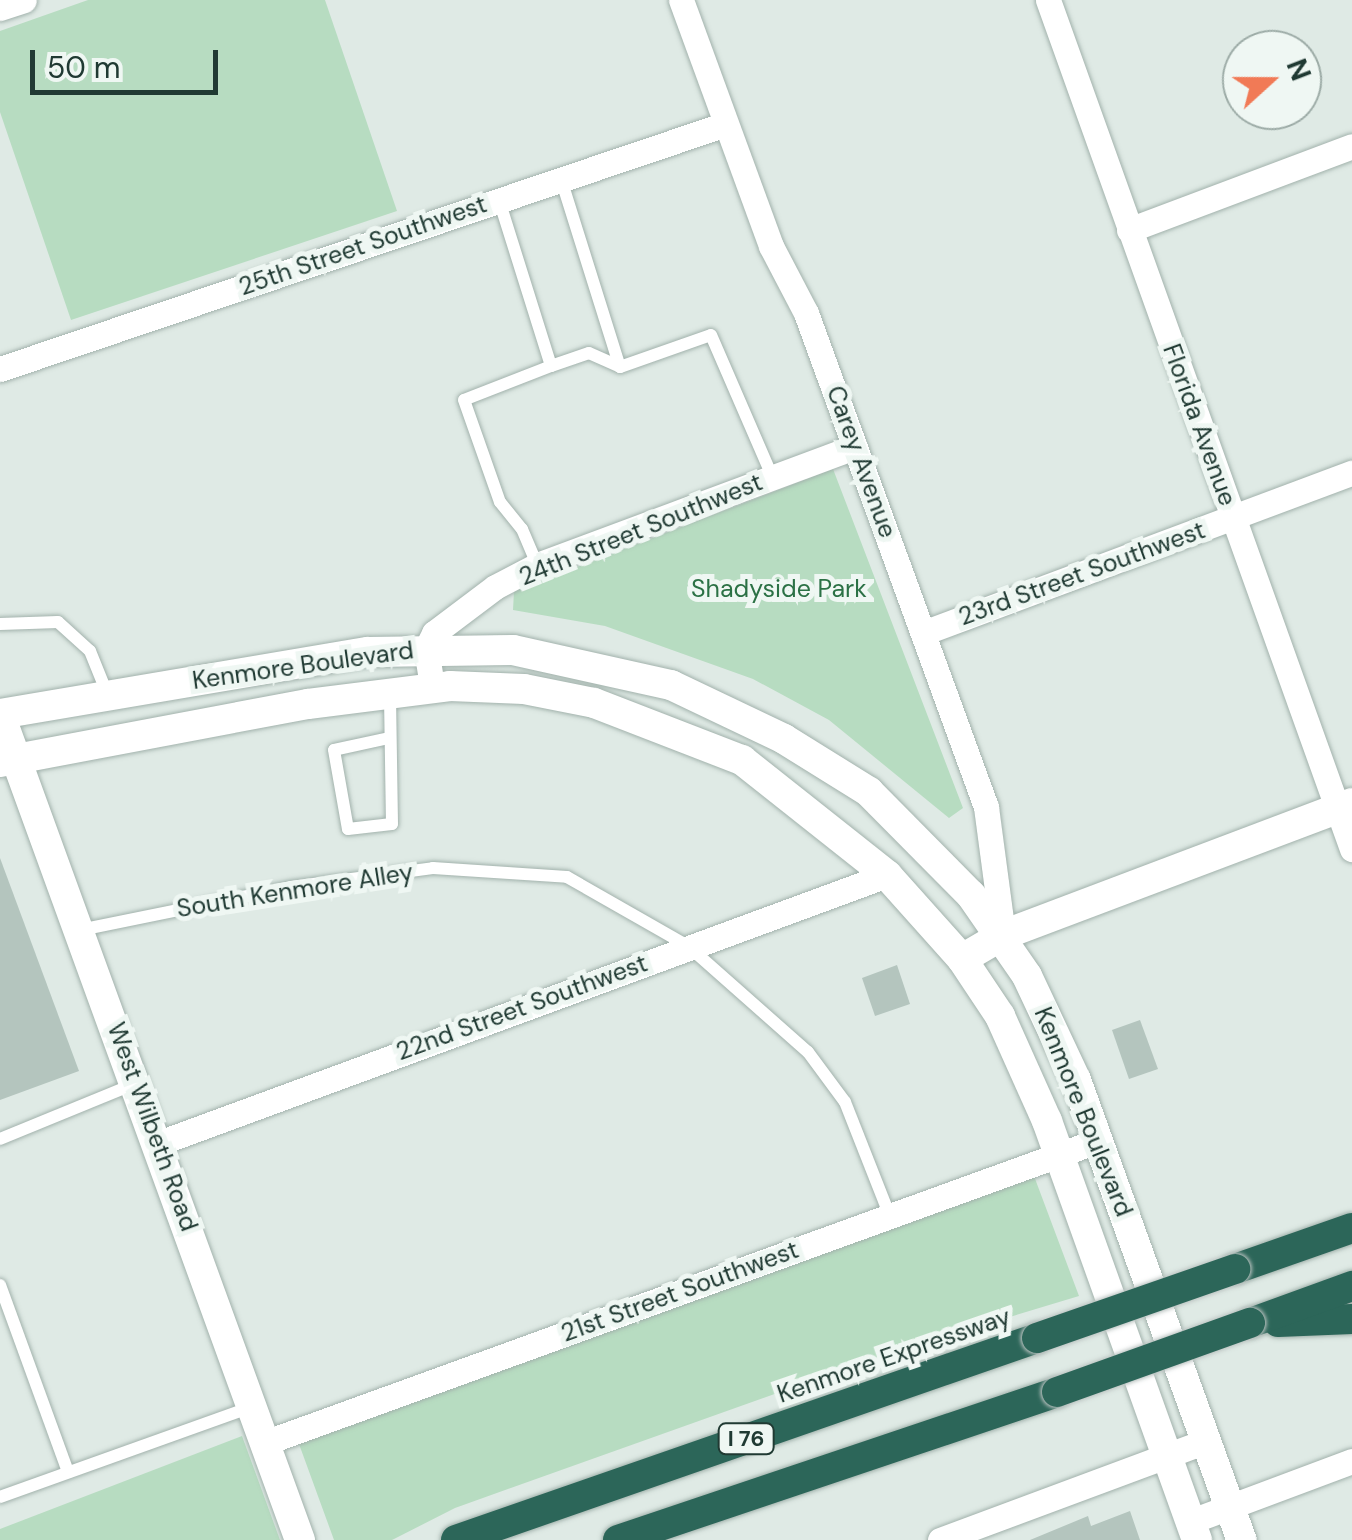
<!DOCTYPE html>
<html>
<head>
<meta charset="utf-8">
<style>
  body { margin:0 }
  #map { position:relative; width:1352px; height:1540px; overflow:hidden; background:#dfeae5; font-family:"DM Sans",sans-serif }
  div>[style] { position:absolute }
  .green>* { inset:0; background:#b7dcc1 }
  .building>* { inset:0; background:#b4c5be }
  .roads { filter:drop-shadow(0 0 2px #a2b2ac) drop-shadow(0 0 2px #a2b2ac) }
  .lane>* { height:12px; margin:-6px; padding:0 6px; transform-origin:6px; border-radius:6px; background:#fff }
  .street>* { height:25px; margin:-12.5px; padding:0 12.5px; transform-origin:12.5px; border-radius:12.5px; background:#fff }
  .secondary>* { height:30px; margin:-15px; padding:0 15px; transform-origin:15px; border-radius:15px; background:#fff }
  .highway>* { height:30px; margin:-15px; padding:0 15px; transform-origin:15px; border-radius:15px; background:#2c6659 }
  .bridges { filter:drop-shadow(0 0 2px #bcc4c2) drop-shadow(0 0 2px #bcc4c2) }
  .highway-bridge>* { height:30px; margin:-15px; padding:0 15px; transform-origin:15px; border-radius:15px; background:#2c6659 }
  span { translate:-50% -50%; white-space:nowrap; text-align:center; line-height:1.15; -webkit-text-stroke:10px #eff7f3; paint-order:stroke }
  .shield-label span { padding:2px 8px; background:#eff7f3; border:2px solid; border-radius:8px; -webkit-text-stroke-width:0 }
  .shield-label { font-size:22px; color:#203a33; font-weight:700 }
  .street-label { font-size:25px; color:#203a33 }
  .park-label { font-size:25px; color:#2b7145 }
  .north { position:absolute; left:1222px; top:30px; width:100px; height:100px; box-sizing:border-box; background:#eff7f3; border:2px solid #9caba6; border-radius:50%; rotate:69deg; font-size:28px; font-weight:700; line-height:40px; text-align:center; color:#203a33 }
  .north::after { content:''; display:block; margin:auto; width:35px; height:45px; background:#f17a56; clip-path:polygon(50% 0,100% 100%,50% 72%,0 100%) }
  .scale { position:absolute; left:30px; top:50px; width:188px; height:45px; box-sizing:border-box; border:5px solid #203a33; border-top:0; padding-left:12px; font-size:30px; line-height:35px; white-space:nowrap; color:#203a33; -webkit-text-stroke:8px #eff7f3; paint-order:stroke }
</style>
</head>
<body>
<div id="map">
  <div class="green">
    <i style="clip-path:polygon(88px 0,325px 0,397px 211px,71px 320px,0 112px,0 31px)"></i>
    <i style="clip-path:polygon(833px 469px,963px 808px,949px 818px,829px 720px,753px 679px,605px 626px,513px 610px,514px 591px)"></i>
    <i style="clip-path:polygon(1034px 1176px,1079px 1296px,878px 1357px,455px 1508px,392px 1540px,334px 1540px,299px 1444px)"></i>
    <i style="clip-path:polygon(242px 1436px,280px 1540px,0 1540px,0 1529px)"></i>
  </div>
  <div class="building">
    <i style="clip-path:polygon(0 858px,79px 1071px,0 1100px)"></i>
    <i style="clip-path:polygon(897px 965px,910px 1004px,875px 1016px,862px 978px)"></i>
    <i style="clip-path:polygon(1140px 1020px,1158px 1069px,1129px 1079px,1112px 1030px)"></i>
    <i style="clip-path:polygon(1130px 1511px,1140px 1540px,1030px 1540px,1088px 1516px,1091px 1526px)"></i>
  </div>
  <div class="roads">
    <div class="lane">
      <i style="left:561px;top:179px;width:197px;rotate:72.6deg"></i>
      <i style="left:620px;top:367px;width:96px;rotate:-19.4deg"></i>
      <i style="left:711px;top:335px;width:156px;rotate:66.6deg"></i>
      <i style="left:499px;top:200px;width:174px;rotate:72.6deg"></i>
      <i style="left:551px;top:366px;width:93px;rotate:158.7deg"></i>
      <i style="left:464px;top:400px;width:108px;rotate:70.6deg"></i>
      <i style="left:500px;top:502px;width:35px;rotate:51deg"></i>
      <i style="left:522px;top:529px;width:39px;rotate:67deg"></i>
      <i style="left:551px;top:366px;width:40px;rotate:-18.9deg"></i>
      <i style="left:589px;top:353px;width:34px;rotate:24deg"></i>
      <i style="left:0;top:624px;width:58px;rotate:-2deg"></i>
      <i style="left:58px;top:622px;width:43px;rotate:42.2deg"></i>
      <i style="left:90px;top:651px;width:45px;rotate:68deg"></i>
      <i style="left:389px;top:738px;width:56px;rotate:167.7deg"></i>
      <i style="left:334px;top:750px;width:80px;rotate:80deg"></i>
      <i style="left:348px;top:829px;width:44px;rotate:-6.5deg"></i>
      <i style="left:392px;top:824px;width:131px;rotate:-90.9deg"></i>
      <i style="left:80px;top:930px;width:215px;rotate:-11.5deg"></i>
      <i style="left:291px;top:887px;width:143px;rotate:-7.6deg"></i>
      <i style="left:433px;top:868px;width:134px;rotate:3.8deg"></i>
      <i style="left:567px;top:877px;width:139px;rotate:29.7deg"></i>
      <i style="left:688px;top:946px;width:160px;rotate:41.5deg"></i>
      <i style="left:808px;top:1052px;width:62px;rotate:53.5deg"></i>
      <i style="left:845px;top:1102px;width:123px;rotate:68.5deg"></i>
      <i style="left:0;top:1139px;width:145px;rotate:-22.3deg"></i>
      <i style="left:0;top:1285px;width:199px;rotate:70deg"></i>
      <i style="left:0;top:1497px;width:268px;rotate:-19.7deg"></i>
    </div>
    <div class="street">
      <i style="left:681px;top:0;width:262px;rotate:69.9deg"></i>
      <i style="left:771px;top:246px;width:76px;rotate:62.4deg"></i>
      <i style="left:806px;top:313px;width:526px;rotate:69.98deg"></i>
      <i style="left:986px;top:807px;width:129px;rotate:82.4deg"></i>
      <i style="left:1048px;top:0;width:902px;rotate:70.3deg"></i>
      <i style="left:0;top:8px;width:25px;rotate:-18deg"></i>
      <i style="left:1129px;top:230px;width:238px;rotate:-20.6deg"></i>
      <i style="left:0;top:369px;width:766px;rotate:-18.65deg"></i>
      <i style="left:923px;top:633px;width:458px;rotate:-20.5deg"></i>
      <i style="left:432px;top:686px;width:37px;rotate:-99deg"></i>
      <i style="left:426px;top:649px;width:18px;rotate:-63deg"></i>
      <i style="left:434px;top:633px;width:76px;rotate:-37deg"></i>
      <i style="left:495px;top:587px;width:47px;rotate:-27.6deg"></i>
      <i style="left:537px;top:565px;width:339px;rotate:-20.4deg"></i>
      <i style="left:159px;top:1143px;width:776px;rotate:-20.21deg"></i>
      <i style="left:264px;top:1443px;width:886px;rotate:-19.93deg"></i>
      <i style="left:1189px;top:1522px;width:174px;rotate:-20.5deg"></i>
      <i style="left:940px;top:1540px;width:284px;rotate:-20.4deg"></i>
    </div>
    <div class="secondary">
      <i style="left:0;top:714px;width:373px;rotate:-9.6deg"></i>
      <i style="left:368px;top:652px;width:145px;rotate:-0.8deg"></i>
      <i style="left:513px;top:650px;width:162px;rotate:12.5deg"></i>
      <i style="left:671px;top:685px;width:125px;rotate:25.5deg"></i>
      <i style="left:784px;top:739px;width:100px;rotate:31.9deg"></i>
      <i style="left:869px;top:792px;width:145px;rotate:45.3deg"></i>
      <i style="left:971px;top:895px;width:98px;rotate:55.3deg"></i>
      <i style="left:1027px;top:976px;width:115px;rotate:64.8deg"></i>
      <i style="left:1076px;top:1080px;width:489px;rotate:70.2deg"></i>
      <i style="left:0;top:715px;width:878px;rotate:70.02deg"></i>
      <i style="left:0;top:762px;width:313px;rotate:-10.7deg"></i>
      <i style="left:308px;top:704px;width:143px;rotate:-7.2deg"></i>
      <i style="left:450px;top:686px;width:74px;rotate:2.3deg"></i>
      <i style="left:524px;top:689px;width:71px;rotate:11.3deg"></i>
      <i style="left:594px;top:703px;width:159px;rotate:21.1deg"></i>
      <i style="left:742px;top:760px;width:185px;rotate:38.4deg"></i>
      <i style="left:887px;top:875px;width:113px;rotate:48.2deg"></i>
      <i style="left:962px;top:959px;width:69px;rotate:56.3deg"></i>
      <i style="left:1000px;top:1016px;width:115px;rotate:65.9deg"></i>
      <i style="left:1047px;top:1121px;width:445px;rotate:70.3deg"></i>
      <i style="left:962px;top:959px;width:48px;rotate:-30.3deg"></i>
      <i style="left:1003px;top:935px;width:373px;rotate:-20.7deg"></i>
    </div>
    <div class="highway">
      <i style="left:1235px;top:1269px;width:124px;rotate:-19.3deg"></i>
      <i style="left:1278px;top:1322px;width:74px;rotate:-2.3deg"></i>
      <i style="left:1250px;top:1323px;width:109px;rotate:-19.9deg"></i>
      <i style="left:456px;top:1540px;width:615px;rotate:-19.17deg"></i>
      <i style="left:618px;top:1540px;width:463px;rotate:-18.6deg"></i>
    </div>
  </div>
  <div class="bridges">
    <div class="highway-bridge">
      <i style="left:1037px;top:1338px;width:210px;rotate:-19.2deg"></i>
      <i style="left:1057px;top:1392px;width:205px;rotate:-19.7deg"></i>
    </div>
  </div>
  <div class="shield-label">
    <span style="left:746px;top:1439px">I 76</span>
  </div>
  <div class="street-label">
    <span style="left:363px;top:246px;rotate:-19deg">25th Street Southwest</span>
    <span style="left:1199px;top:425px;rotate:70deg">Florida Avenue</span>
    <span style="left:861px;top:462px;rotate:70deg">Carey Avenue</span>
    <span style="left:641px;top:530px;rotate:-22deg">24th Street Southwest</span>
    <span style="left:1082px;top:574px;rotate:-20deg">23rd Street Southwest</span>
    <span style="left:303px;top:666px;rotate:-8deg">Kenmore Boulevard</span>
    <span style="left:295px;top:891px;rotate:-9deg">South Kenmore Alley</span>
    <span style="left:522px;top:1008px;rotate:-20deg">22nd Street Southwest</span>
    <span style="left:1083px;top:1112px;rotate:68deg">Kenmore Boulevard</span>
    <span style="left:152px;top:1127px;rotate:70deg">West Wilbeth Road</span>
    <span style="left:680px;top:1292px;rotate:-20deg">21st Street Southwest</span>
    <span style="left:894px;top:1356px;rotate:-19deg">Kenmore Expressway</span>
  </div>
  <div class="park-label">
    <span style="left:779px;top:589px">Shadyside Park</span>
  </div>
  <div class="north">N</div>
  <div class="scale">50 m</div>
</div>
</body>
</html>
